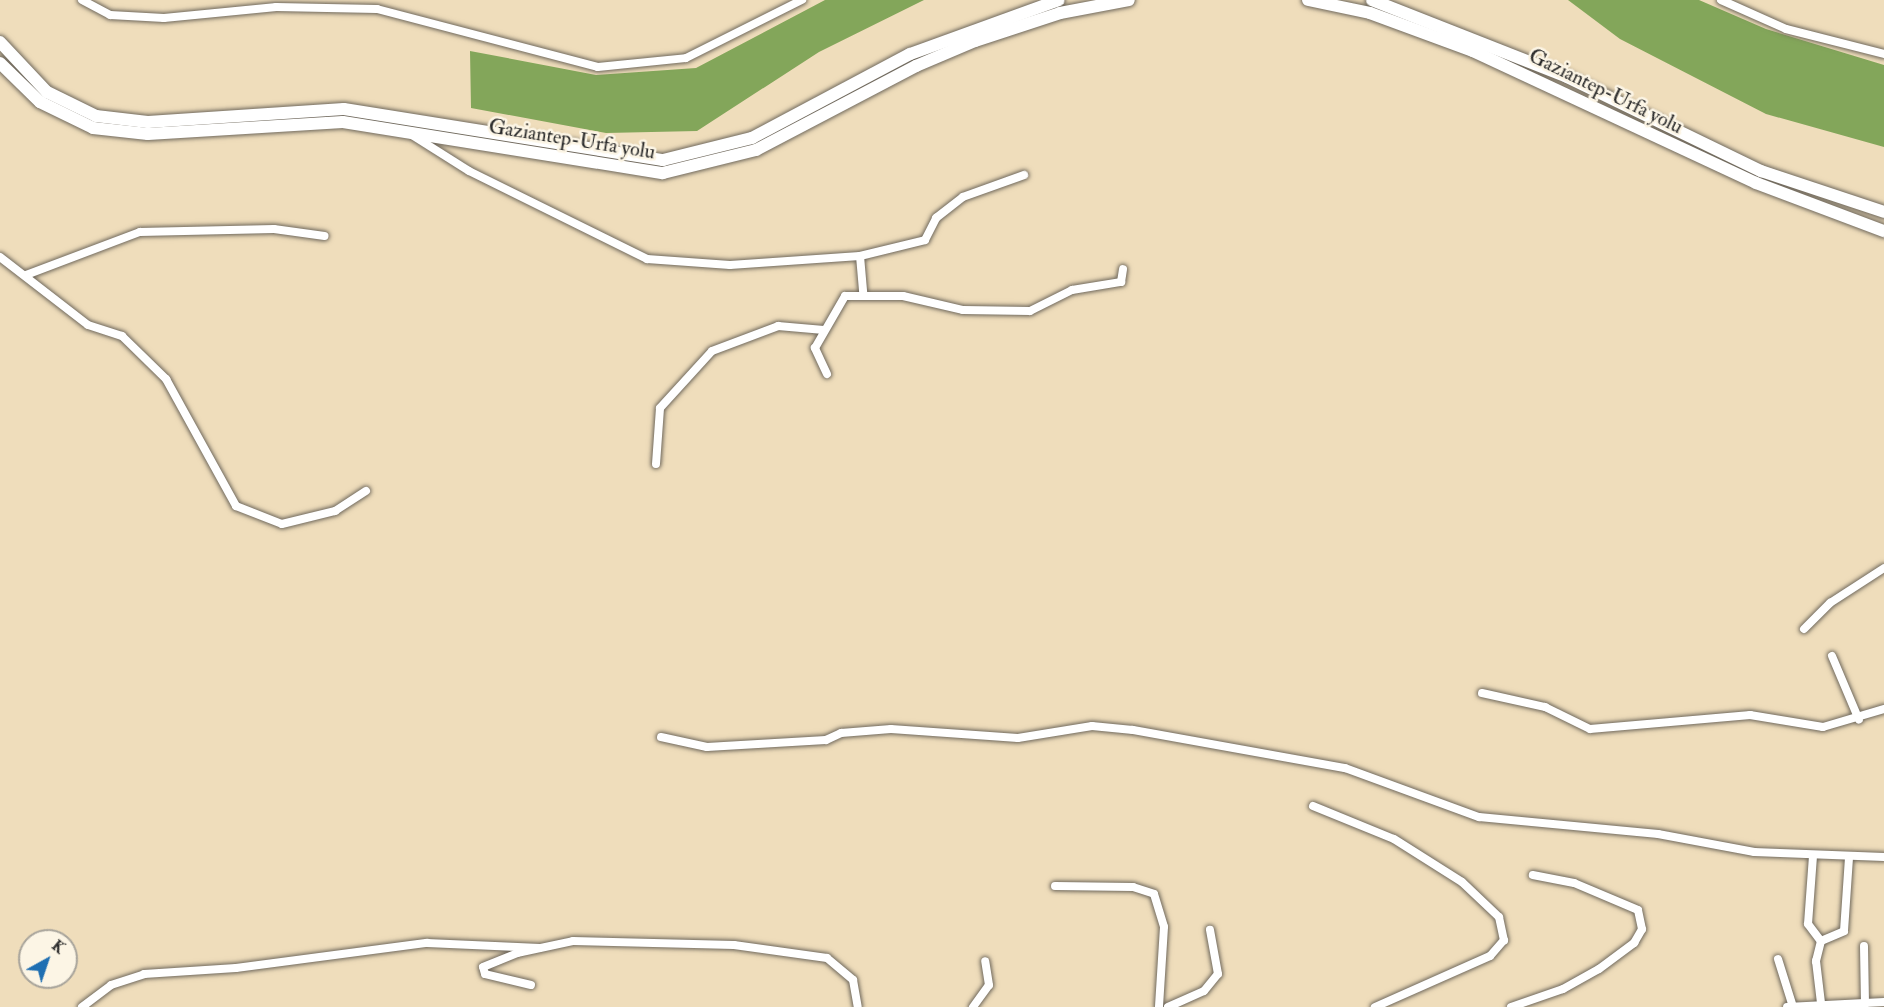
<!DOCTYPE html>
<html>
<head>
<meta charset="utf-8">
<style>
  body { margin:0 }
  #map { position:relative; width:1884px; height:1007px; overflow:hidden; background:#efddbb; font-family:"IM FELL Double Pica",serif }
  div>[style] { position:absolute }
  .forest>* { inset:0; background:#83a65a }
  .roads { filter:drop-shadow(0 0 2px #70695d) drop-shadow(0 0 2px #70695d) }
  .minor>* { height:8px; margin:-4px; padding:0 4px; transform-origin:4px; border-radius:4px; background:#fff }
  .highway>* { height:12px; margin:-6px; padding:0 6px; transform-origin:6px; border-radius:6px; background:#fff }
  span { translate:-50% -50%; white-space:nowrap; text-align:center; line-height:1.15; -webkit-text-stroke:5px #fcf5e5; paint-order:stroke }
  .street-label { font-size:20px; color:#2b2b2b }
  .north { position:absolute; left:18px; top:929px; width:60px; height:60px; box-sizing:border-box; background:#fcf5e5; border:2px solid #a8a49b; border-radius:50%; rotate:40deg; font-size:16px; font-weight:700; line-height:24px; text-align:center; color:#2b2b2b }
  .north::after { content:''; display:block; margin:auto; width:21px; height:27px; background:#1f6fb2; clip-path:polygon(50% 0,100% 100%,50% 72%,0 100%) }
</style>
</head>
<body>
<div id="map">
  <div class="forest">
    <i style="clip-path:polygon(825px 0,924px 0,819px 52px,697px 131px,606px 133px,471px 108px,470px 51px,596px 75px,696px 68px)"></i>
    <i style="clip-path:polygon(1568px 0,1699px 0,1766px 29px,1884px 65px,1884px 147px,1766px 114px,1620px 39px)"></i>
  </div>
  <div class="roads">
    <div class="minor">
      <i style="left:82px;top:0;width:32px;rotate:28deg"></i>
      <i style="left:110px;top:15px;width:54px;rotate:3.2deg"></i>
      <i style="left:164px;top:18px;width:113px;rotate:-5.6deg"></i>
      <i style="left:276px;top:7px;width:101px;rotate:1.1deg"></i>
      <i style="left:377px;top:9px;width:228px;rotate:14.7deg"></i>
      <i style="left:598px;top:67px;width:88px;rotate:-5.8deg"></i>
      <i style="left:686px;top:58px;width:130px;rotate:-26.6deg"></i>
      <i style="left:1721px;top:0;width:71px;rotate:24deg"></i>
      <i style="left:1786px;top:29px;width:101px;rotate:14.3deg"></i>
      <i style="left:412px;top:135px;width:67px;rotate:32.3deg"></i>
      <i style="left:469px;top:171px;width:199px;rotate:26.3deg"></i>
      <i style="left:647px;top:259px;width:83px;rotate:4.1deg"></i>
      <i style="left:730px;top:265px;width:130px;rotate:-4deg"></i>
      <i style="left:860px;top:256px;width:38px;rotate:85deg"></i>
      <i style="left:860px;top:256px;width:67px;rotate:-13.8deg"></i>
      <i style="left:925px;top:240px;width:25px;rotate:-63deg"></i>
      <i style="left:936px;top:218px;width:34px;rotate:-38deg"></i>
      <i style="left:963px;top:197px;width:65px;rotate:-19.8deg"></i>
      <i style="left:0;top:257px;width:111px;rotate:37.7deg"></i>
      <i style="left:88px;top:325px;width:36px;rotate:18deg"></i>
      <i style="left:122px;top:336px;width:62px;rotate:44.3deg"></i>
      <i style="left:166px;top:379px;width:145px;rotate:61.1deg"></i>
      <i style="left:236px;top:506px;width:49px;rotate:21.4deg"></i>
      <i style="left:282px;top:524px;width:55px;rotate:-13.8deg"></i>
      <i style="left:335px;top:511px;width:37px;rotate:-33deg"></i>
      <i style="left:26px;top:275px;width:122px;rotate:-20.7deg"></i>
      <i style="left:140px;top:232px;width:134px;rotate:-1.3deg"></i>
      <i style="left:274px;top:229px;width:51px;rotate:7.8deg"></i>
      <i style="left:827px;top:374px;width:29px;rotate:-115deg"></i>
      <i style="left:815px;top:348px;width:60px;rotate:-60deg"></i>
      <i style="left:845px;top:296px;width:58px"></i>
      <i style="left:903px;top:296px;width:62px;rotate:13.1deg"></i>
      <i style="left:963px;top:310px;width:67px;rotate:0.9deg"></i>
      <i style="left:1030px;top:311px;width:47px;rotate:-26.6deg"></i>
      <i style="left:1072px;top:290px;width:50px;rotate:-9.3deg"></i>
      <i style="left:1121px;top:282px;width:13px;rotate:-81deg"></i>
      <i style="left:656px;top:464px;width:56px;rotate:-85.9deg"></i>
      <i style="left:660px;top:408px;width:77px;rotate:-47.6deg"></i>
      <i style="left:712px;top:351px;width:71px;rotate:-20.7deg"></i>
      <i style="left:778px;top:326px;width:46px;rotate:5deg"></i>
      <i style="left:1804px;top:629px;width:37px;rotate:-45deg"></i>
      <i style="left:1830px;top:603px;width:64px;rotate:-32.9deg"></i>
      <i style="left:1832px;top:656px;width:69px;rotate:67.1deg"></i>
      <i style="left:1482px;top:693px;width:65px;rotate:12.5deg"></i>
      <i style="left:1545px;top:707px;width:50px;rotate:26.1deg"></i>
      <i style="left:1590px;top:729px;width:161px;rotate:-5deg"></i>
      <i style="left:1750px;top:715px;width:74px;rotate:9.3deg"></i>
      <i style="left:1823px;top:727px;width:64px;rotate:-16.4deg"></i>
      <i style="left:661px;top:737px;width:47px;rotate:12.3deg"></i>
      <i style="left:707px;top:747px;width:119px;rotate:-3.4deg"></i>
      <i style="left:826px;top:740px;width:17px;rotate:-25deg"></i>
      <i style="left:841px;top:733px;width:50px;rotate:-4.6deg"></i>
      <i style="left:891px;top:729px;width:127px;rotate:4.1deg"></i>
      <i style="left:1018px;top:738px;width:75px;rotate:-9.2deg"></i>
      <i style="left:1092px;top:726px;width:41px;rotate:5.6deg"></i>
      <i style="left:1133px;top:730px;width:215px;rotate:10.2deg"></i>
      <i style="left:1345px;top:768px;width:143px;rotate:20.1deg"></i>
      <i style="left:1479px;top:817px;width:180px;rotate:5.4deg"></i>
      <i style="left:1658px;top:834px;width:98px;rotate:10.6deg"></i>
      <i style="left:1754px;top:852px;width:130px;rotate:2.2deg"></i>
      <i style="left:1313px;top:806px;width:87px;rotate:22.2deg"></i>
      <i style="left:1394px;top:839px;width:80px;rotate:32.3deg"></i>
      <i style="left:1462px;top:882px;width:51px;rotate:43.4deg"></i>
      <i style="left:1499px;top:917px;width:24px;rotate:78deg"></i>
      <i style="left:1504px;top:940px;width:21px;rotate:131deg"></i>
      <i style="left:1490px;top:956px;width:126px;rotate:156.1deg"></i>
      <i style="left:1813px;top:856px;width:68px;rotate:94.2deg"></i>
      <i style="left:1808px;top:924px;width:21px;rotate:53deg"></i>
      <i style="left:1821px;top:941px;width:21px;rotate:104deg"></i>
      <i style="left:1816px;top:961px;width:42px;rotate:83.2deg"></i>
      <i style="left:1055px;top:886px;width:78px;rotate:0.7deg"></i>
      <i style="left:1133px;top:887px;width:22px;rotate:18deg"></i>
      <i style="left:1154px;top:894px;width:34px;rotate:73deg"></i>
      <i style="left:1164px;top:927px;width:80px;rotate:93.6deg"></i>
      <i style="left:1821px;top:941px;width:25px;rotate:-23deg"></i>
      <i style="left:1844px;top:931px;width:74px;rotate:-86.1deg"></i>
      <i style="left:1864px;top:946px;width:58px;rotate:89deg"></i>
      <i style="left:1778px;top:959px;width:50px;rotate:72.6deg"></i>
      <i style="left:531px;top:985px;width:47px;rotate:-166.6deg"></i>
      <i style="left:485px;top:974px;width:7px;rotate:-106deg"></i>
      <i style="left:483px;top:967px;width:37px;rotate:-22deg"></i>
      <i style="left:517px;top:953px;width:57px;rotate:-12.1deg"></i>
      <i style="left:573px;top:941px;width:161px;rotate:1.4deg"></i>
      <i style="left:734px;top:945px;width:94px;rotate:8deg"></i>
      <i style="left:827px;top:958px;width:34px;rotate:40deg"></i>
      <i style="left:853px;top:980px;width:27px;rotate:80deg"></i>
      <i style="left:82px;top:1007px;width:36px;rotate:-37deg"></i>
      <i style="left:111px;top:985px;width:35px;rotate:-18deg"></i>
      <i style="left:144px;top:974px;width:92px;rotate:-3.7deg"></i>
      <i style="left:236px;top:968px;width:193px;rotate:-7.5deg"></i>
      <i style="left:427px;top:943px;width:113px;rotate:2.5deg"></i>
      <i style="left:973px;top:1007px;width:27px;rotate:-54deg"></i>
      <i style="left:989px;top:985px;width:24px;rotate:-99deg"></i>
      <i style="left:1168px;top:1007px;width:39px;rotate:-24deg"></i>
      <i style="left:1204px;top:991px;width:22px;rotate:-51deg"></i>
      <i style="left:1218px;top:974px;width:45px;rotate:-100.3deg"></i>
      <i style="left:1511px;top:1007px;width:55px;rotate:-19.1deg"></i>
      <i style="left:1563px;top:989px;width:41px;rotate:-29.1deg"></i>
      <i style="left:1599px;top:969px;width:44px;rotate:-36.6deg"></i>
      <i style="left:1634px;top:943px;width:16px;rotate:-60deg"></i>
      <i style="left:1642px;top:929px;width:19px;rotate:-102deg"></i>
      <i style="left:1638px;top:910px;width:69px;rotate:-157.1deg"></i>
      <i style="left:1574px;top:883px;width:42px;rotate:-169deg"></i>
      <i style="left:1787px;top:1007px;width:97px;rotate:-3deg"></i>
    </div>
    <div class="highway">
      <i style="left:1308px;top:0;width:63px;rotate:11.8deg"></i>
      <i style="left:1370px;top:13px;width:110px;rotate:20.3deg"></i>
      <i style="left:1473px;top:51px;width:312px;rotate:25deg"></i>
      <i style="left:1756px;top:183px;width:137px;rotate:20.6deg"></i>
      <i style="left:1372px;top:0;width:210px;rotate:21.5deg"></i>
      <i style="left:1567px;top:77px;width:216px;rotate:25.9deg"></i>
      <i style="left:1761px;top:171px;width:130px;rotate:18.4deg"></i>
      <i style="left:0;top:42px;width:69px;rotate:46.8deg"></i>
      <i style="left:47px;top:92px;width:55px;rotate:26.1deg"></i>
      <i style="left:96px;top:116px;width:52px;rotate:6.6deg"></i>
      <i style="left:148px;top:122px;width:196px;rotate:-3.8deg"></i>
      <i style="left:344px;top:109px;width:323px;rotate:9.1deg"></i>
      <i style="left:663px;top:160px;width:92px;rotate:-13.9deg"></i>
      <i style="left:752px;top:138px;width:179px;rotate:-28deg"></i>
      <i style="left:910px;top:54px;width:158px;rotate:-19.9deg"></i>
      <i style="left:0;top:63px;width:56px;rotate:44.3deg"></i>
      <i style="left:40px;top:102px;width:59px;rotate:26.1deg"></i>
      <i style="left:93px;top:128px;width:55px;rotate:6.2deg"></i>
      <i style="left:148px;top:134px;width:195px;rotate:-3.5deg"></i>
      <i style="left:343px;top:122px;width:324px;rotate:9.1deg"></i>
      <i style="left:663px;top:173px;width:96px;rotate:-13.9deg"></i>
      <i style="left:756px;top:150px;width:181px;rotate:-27.7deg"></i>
      <i style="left:916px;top:66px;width:64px;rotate:-23deg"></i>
      <i style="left:975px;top:41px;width:89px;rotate:-18.2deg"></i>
      <i style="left:1060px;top:13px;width:70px;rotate:-10.7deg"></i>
    </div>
  </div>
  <div class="street-label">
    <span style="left:1606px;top:91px;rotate:26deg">Gaziantep-Urfa yolu</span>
    <span style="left:572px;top:139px;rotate:9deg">Gaziantep-Urfa yolu</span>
  </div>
  <div class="north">K</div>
</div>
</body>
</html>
